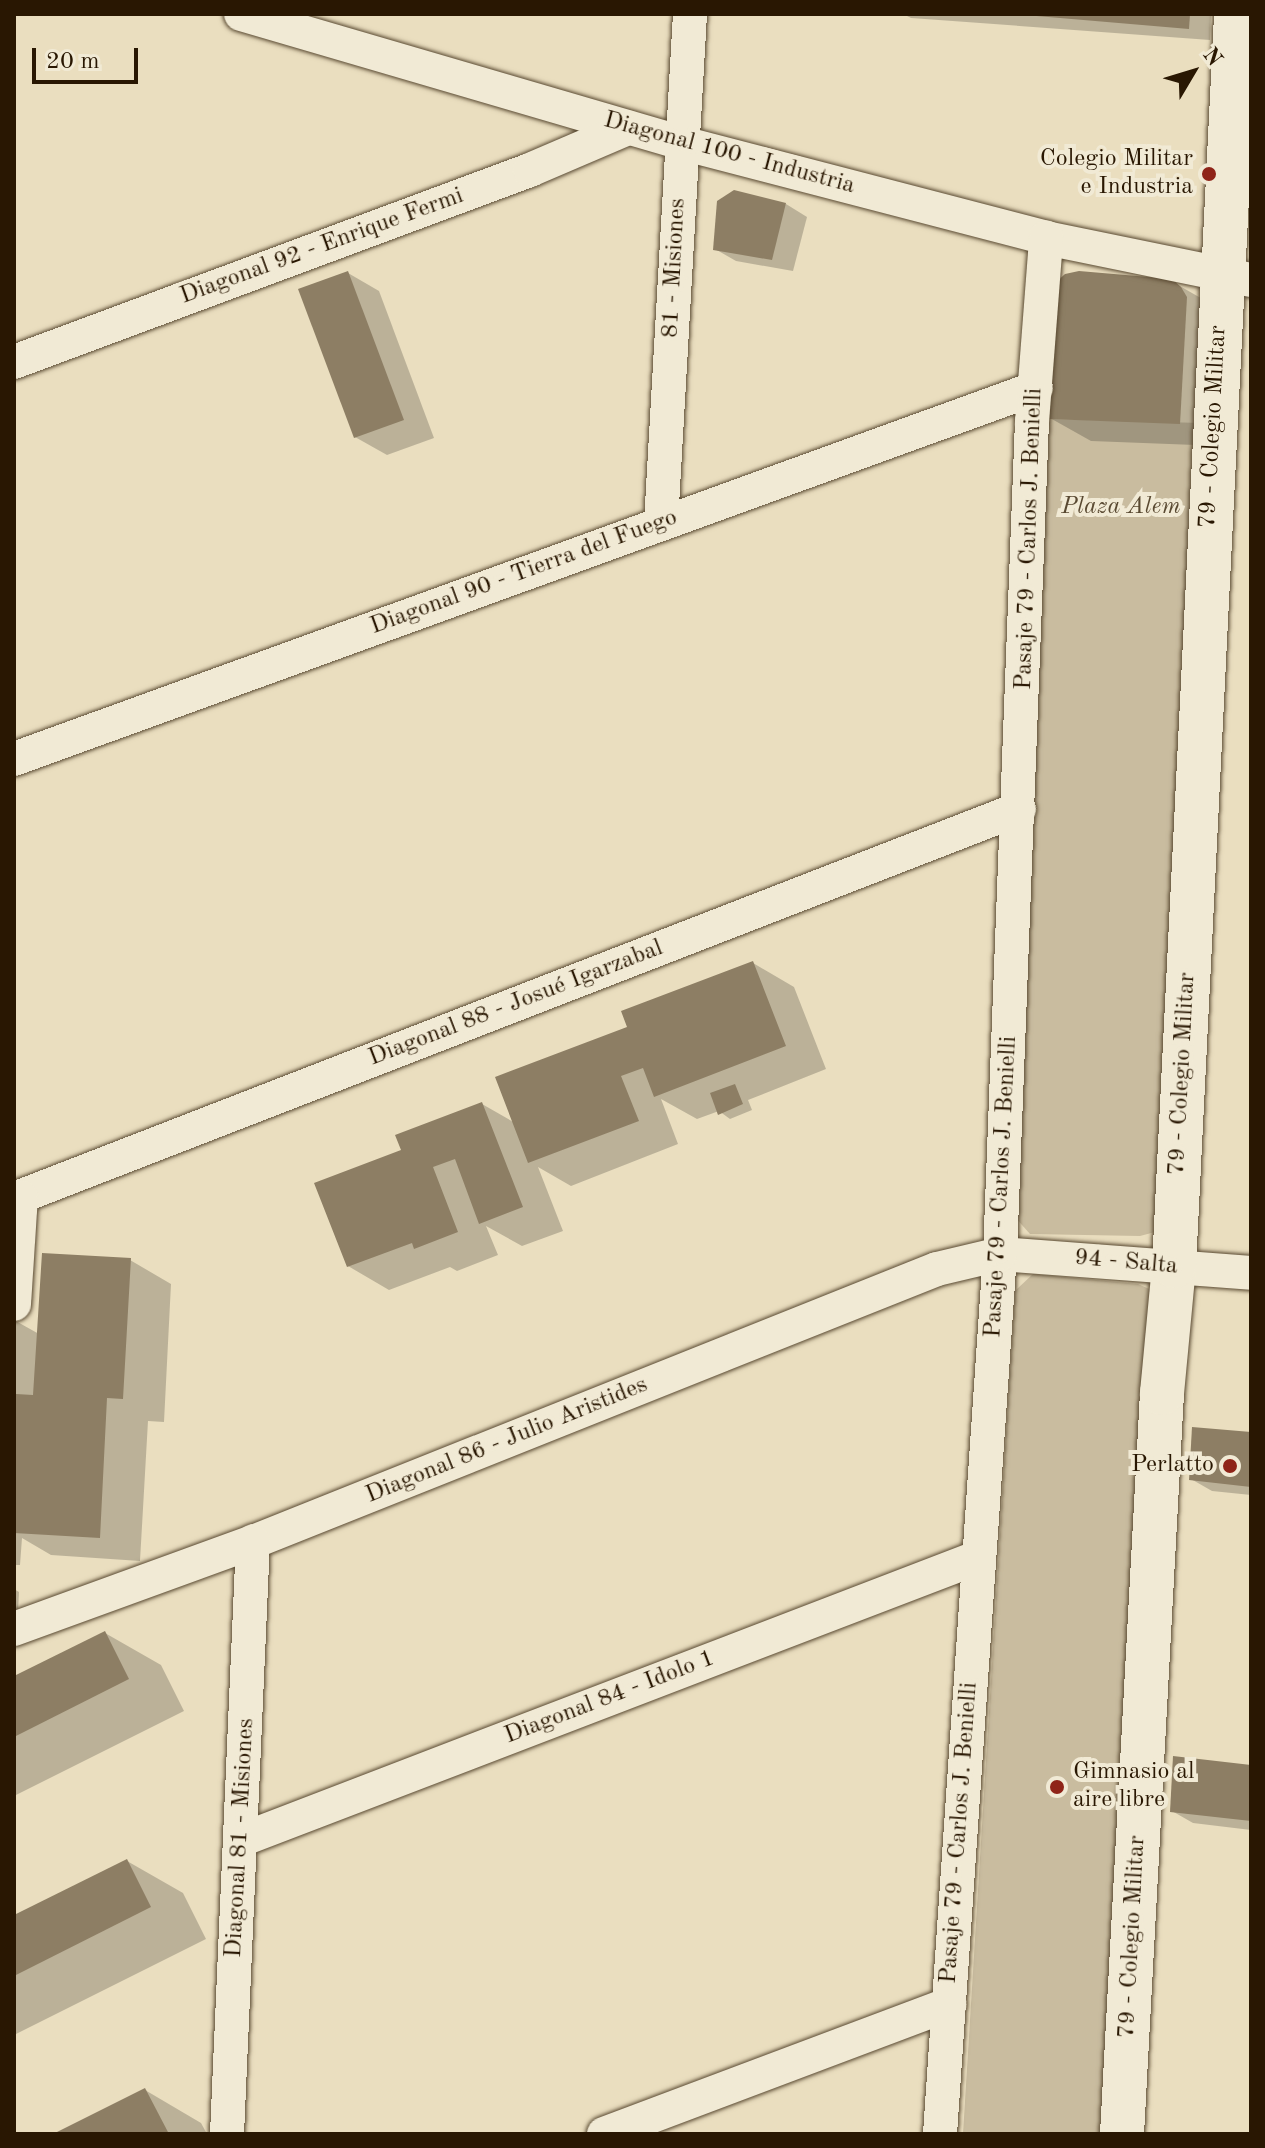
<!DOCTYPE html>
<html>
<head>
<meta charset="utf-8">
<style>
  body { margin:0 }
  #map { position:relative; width:1265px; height:2148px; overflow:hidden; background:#eadebf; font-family:"Old Standard TT",serif }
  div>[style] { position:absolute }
  .green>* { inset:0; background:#c9bc9f }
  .shadow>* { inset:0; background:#0003 }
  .building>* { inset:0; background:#8d7e64 }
  .roads { filter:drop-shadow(0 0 2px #594931) drop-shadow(0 0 2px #594931) }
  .minor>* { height:34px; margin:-17px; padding:0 17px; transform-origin:17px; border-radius:17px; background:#f1ead5 }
  .tertiary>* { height:44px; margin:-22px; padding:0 22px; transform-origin:22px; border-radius:22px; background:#f1ead5 }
  .dots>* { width:22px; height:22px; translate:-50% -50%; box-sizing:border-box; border:4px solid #f1ead5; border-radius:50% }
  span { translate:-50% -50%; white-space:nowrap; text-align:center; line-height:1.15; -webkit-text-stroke:8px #f1ead5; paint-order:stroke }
  .street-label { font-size:24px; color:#291702 }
  .poi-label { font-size:24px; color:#291702 }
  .right { translate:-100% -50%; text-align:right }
  .left { translate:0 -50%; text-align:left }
  .park-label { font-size:24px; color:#594931; font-style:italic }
  .frame { position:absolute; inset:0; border:16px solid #291702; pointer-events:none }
  .north { position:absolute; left:1153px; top:32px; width:80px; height:80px; -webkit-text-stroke:6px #f1ead5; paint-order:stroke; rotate:52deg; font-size:22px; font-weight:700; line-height:32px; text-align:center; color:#291702 }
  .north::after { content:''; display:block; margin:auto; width:28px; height:36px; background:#291702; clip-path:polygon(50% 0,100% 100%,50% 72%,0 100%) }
  .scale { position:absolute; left:32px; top:48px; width:106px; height:36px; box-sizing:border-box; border:4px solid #291702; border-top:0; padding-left:10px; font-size:24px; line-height:28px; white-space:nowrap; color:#291702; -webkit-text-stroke:6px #f1ead5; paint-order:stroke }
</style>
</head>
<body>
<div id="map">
  <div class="green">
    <i style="clip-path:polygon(1048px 419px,1202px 423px,1155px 1232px,1140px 1236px,1030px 1234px,1014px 1216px)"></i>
    <i style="clip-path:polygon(1033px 1274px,1138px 1284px,1156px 1292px,1108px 2134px,963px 2134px,1015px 1291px)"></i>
  </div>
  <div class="shadow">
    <i style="clip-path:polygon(903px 14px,1211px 14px,1210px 40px,911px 18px)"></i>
    <i style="clip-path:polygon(786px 204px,807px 217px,793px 271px,736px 261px,715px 249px)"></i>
    <i style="clip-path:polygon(348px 273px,379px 291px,434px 438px,387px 455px,355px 437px)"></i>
    <i style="clip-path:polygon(1171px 281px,1213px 305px,1221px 446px,1091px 441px,1050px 418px)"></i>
    <i style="clip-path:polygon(753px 963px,794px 987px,826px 1069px,748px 1100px,752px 1110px,730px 1119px,719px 1111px,697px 1119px,661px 1099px,678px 1144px,571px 1186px,538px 1167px,563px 1231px,522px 1246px,486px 1226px,498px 1255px,457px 1271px,450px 1267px,389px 1290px,348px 1266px,404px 1151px,482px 1104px,515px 1123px,630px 1028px)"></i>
    <i style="clip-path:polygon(130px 1260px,171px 1284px,164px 1422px,148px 1421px,140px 1561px,51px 1555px,22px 1538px,20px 1565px,14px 1565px,14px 1320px,39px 1334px)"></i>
    <i style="clip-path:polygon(1251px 1434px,1251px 1495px,1212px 1491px,1191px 1479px)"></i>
    <i style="clip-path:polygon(14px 1589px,19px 1592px,18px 1612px,14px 1612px)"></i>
    <i style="clip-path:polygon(105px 1633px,161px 1665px,184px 1711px,14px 1796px,14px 1678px)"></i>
    <i style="clip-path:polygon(1251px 1767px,1251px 1830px,1193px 1823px,1172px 1811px)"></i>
    <i style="clip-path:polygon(127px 1861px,183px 1893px,206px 1939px,14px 2035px,14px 1918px)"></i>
    <i style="clip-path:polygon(145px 2090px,201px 2123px,207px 2134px,57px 2134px)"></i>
  </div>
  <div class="building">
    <i style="clip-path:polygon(1013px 14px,1190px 14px,1189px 29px)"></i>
    <i style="clip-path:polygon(734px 190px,786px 203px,772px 260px,713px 250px,717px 201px)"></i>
    <i style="clip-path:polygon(348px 271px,404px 420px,354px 438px,298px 289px)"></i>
    <i style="clip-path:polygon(1079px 271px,1172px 279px,1181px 287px,1187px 297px,1180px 424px,1048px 419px,1054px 284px,1065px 274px)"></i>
    <i style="clip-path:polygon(753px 961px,786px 1046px,654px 1097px,643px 1068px,621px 1076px,639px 1121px,528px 1163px,495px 1077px,627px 1027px,621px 1011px)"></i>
    <i style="clip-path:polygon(735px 1084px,743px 1104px,718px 1115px,710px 1093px)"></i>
    <i style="clip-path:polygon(482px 1102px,523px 1207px,479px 1224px,455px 1159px,433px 1167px,458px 1232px,414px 1249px,412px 1243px,347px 1267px,314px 1183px,401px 1150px,395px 1135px)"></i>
    <i style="clip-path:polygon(42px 1253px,131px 1258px,123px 1399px,107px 1398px,100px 1538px,14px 1533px,16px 1394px,33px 1395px)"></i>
    <i style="clip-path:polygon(1192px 1427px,1251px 1432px,1251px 1487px,1189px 1480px)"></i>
    <i style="clip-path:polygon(105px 1631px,129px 1679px,14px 1737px,14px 1676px)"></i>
    <i style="clip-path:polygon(1173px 1756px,1251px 1765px,1251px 1821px,1170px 1812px)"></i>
    <i style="clip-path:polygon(127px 1859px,151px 1907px,14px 1976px,14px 1915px)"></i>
    <i style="clip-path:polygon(145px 2088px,169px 2134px,53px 2134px)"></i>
  </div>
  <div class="roads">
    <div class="minor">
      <i style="left:241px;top:14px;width:459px;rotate:16.3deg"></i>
      <i style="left:682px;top:143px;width:376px;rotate:14.6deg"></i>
      <i style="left:1046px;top:238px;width:209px;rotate:11.6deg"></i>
      <i style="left:14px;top:362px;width:551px;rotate:-20.41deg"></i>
      <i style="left:530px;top:170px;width:107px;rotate:-23.2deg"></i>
      <i style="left:661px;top:523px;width:510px;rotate:-86.74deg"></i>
      <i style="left:14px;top:759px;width:1087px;rotate:-19.95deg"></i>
      <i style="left:14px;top:1199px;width:1078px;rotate:-21.21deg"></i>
      <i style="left:14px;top:1304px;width:107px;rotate:-86.3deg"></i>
      <i style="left:14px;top:1629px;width:254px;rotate:-20deg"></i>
      <i style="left:253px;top:1542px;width:736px;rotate:-21.76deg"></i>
      <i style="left:937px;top:1269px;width:65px;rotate:-13.4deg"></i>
      <i style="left:1000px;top:1254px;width:252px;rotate:4.3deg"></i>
      <i style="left:241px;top:1840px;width:790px;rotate:-20.98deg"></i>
      <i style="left:227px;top:2134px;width:593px;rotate:-87.49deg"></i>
      <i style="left:604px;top:2134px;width:369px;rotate:-20.6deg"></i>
      <i style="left:940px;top:2134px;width:882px;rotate:-86.1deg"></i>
      <i style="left:1000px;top:1254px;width:833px;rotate:-87.8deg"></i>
      <i style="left:1032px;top:422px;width:185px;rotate:-85.6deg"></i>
    </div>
    <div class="tertiary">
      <i style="left:1122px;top:2134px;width:742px;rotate:-86.91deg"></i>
      <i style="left:1162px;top:1393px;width:128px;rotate:-84.6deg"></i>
      <i style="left:1174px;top:1266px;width:1254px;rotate:-87.16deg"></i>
    </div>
  </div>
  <div class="dots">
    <i style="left:1209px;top:174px;background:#8f2418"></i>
    <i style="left:1230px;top:1466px;background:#8f2418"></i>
    <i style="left:1057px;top:1787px;background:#8f2418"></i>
  </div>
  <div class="street-label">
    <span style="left:729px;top:154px;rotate:15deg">Diagonal 100 - Industria</span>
    <span style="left:322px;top:247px;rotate:-20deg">Diagonal 92 - Enrique Fermi</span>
    <span style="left:675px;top:268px;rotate:-87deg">81 - Misiones</span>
    <span style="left:1214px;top:427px;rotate:-87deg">79 - Colegio Militar</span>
    <span style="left:1030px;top:539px;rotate:-88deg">Pasaje 79 - Carlos J. Benielli</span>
    <span style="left:524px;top:573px;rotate:-20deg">Diagonal 90 - Tierra del Fuego</span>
    <span style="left:516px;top:1004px;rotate:-21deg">Diagonal 88 - Josué Igarzabal</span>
    <span style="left:1183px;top:1074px;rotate:-87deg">79 - Colegio Militar</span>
    <span style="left:1002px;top:1187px;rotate:-87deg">Pasaje 79 - Carlos J. Benielli</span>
    <span style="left:1126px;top:1263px;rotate:5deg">94 - Salta</span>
    <span style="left:507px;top:1441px;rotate:-22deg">Diagonal 86 - Julio Aristides</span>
    <span style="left:610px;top:1698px;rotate:-21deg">Diagonal 84 - Idolo 1</span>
    <span style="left:960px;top:1833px;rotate:-86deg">Pasaje 79 - Carlos J. Benielli</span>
    <span style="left:241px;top:1838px;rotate:-87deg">Diagonal 81 - Misiones</span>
    <span style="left:1133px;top:1937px;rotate:-87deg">79 - Colegio Militar</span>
  </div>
  <div class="poi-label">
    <span class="right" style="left:1193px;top:174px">Colegio Militar<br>e Industria</span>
    <span class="right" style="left:1214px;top:1466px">Perlatto</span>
    <span class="left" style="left:1073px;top:1787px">Gimnasio al<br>aire libre</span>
  </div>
  <div class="park-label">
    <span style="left:1121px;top:508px">Plaza Alem</span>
  </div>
  <div class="frame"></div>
  <div class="north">N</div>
  <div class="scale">20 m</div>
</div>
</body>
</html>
